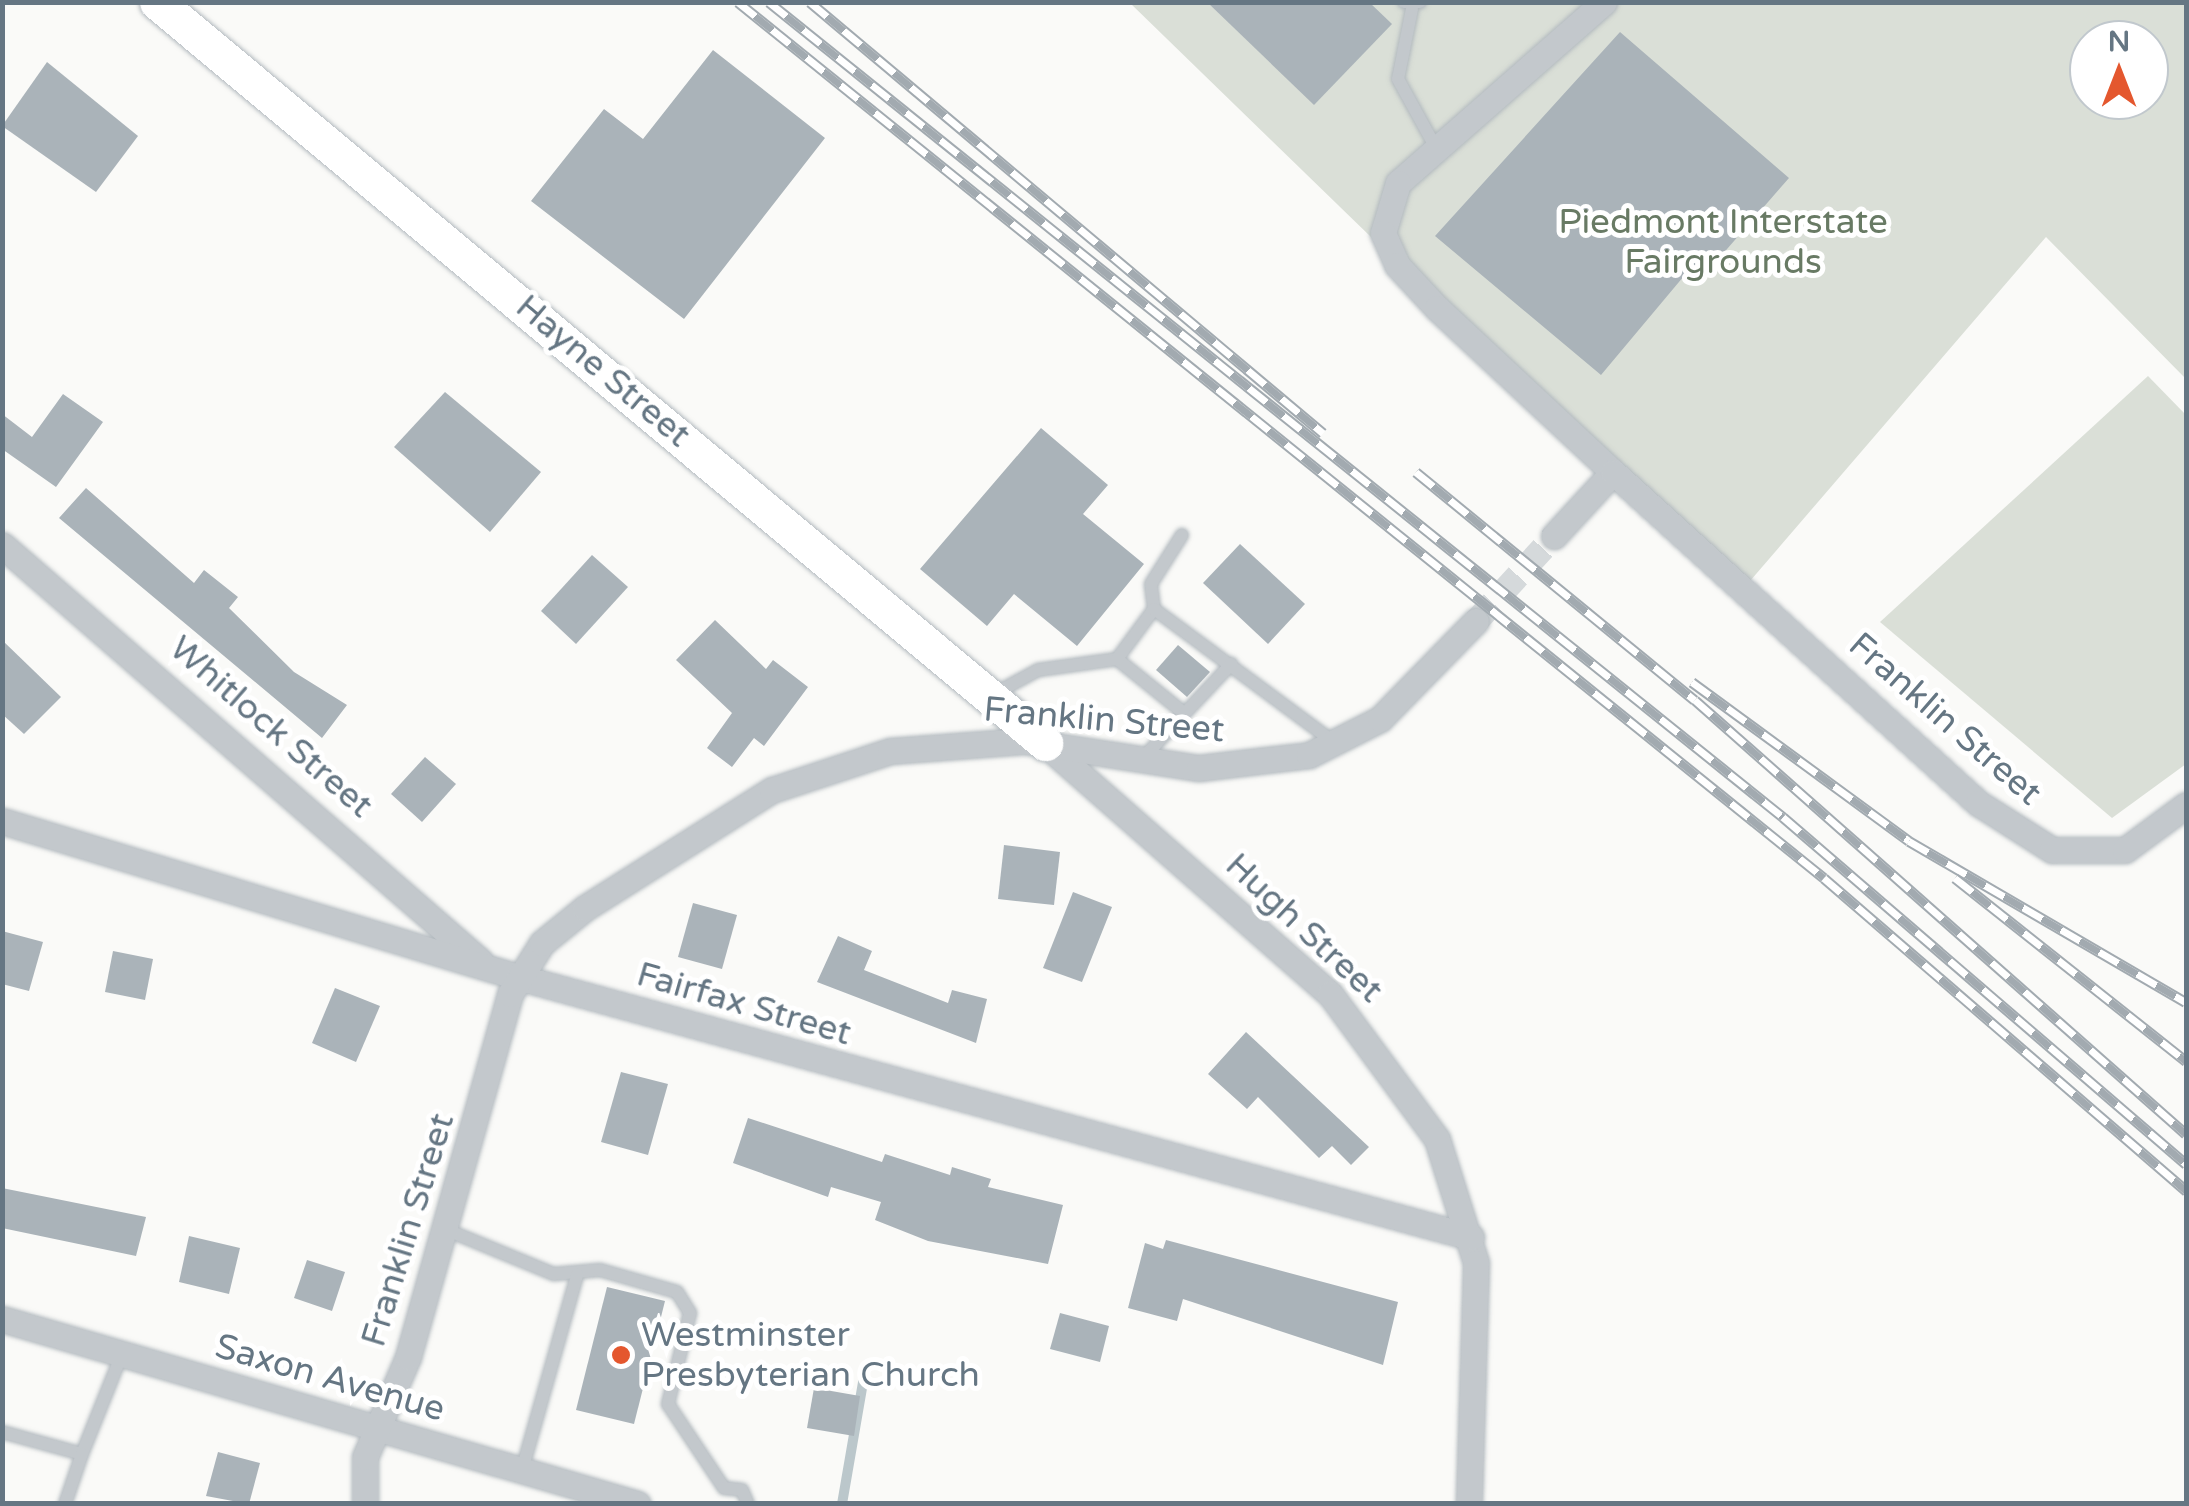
<!DOCTYPE html>
<html>
<head>
<meta charset="utf-8">
<style>
  body { margin:0 }
  #map { position:relative; width:2189px; height:1506px; overflow:hidden; background:#fafaf8; font-family:"Varela Round",sans-serif }
  div>[style] { position:absolute }
  .green>* { inset:0; background:#dadfd7 }
  .stream>* { height:10px; margin:-5px; padding:0 5px; transform-origin:5px; border-radius:5px; background:#bbc7cb }
  .building>* { inset:0; background:#aab3b9 }
  .street-tunnel>* { height:25px; margin-top:-12.5px; transform-origin:0; background:repeating-linear-gradient(90deg,#d5d9db 0 25px,transparent 0 37px) }
  .roads { filter:drop-shadow(0 0 2px #b3babf) drop-shadow(0 0 2px #b3babf) }
  .lane>* { height:12px; margin:-6px; padding:0 6px; transform-origin:6px; border-radius:6px; background:#c3c8cc }
  .street>* { height:25px; margin:-12.5px; padding:0 12.5px; transform-origin:12.5px; border-radius:12.5px; background:#c3c8cc }
  .secondary>* { height:35px; margin:-17.5px; padding:0 17.5px; transform-origin:17.5px; border-radius:17.5px; background:#fff }
  .rail>* { height:11px; margin-top:-5.5px; transform-origin:0; background:repeating-linear-gradient(90deg,#fff 0 22px,#a2aab0 0 44px); box-sizing:border-box; border-block:2px solid #a2aab0 }
  .dots>* { width:28px; height:28px; translate:-50% -50%; box-sizing:border-box; border:5px solid #fff; border-radius:50% }
  span { translate:-50% -50%; white-space:nowrap; text-align:center; line-height:1.15; -webkit-text-stroke:10px #fff; paint-order:stroke }
  .park-label { font-size:35px; color:#687a64 }
  .street-label { font-size:35px; color:#657683 }
  .poi-label { font-size:35px; color:#657683 }
  .left { translate:0 -50%; text-align:left }
  .frame { position:absolute; inset:0; border:5px solid #657683; pointer-events:none }
  .north { position:absolute; left:2069px; top:20px; width:100px; height:100px; box-sizing:border-box; background:#fff; border:2px solid #c1c8cd; border-radius:50%; rotate:0deg; font-size:28px; font-weight:700; line-height:40px; text-align:center; color:#657683 }
  .north::after { content:''; display:block; margin:auto; width:35px; height:45px; background:#e4572e; clip-path:polygon(50% 0,100% 100%,50% 72%,0 100%) }
</style>
</head>
<body>
<div id="map">
  <div class="green">
    <i style="clip-path:polygon(evenodd,1130px 3px,2186px 3px,2186px 379px,2046px 237px,1744px 588px,1613px 472px,1130px 3px,2089px 40px,2149px 40px,2149px 100px,2089px 100px,2089px 40px)"></i>
    <i style="clip-path:polygon(2148px 376px,2186px 415px,2186px 764px,2112px 818px,1880px 622px)"></i>
  </div>
  <div class="stream">
    <i style="left:842px;top:1504px;width:130px;rotate:-80.2deg"></i>
  </div>
  <div class="building">
    <i style="clip-path:polygon(1207px 2px,1369px 2px,1392px 24px,1314px 105px)"></i>
    <i style="clip-path:polygon(1620px 32px,1789px 178px,1700px 280px,1689px 270px,1601px 375px,1435px 236px)"></i>
    <i style="clip-path:polygon(713px 50px,825px 138px,684px 319px,531px 201px,604px 109px,643px 139px)"></i>
    <i style="clip-path:polygon(47px 62px,138px 136px,96px 192px,2px 126px)"></i>
    <i style="clip-path:polygon(445px 392px,541px 472px,490px 532px,394px 447px)"></i>
    <i style="clip-path:polygon(63px 394px,103px 422px,56px 487px,2px 449px,2px 414px,32px 437px)"></i>
    <i style="clip-path:polygon(1041px 428px,1108px 485px,1083px 514px,1144px 564px,1077px 646px,1014px 594px,987px 626px,920px 569px)"></i>
    <i style="clip-path:polygon(86px 488px,194px 583px,204px 570px,238px 597px,229px 608px,294px 672px,347px 705px,322px 738px,59px 518px)"></i>
    <i style="clip-path:polygon(1240px 544px,1305px 604px,1268px 644px,1203px 583px)"></i>
    <i style="clip-path:polygon(592px 555px,628px 587px,576px 644px,541px 611px)"></i>
    <i style="clip-path:polygon(715px 620px,766px 669px,773px 660px,808px 687px,764px 746px,754px 738px,732px 767px,707px 748px,732px 713px,676px 660px)"></i>
    <i style="clip-path:polygon(2px 640px,61px 697px,24px 734px,2px 714px)"></i>
    <i style="clip-path:polygon(1178px 645px,1210px 672px,1187px 697px,1156px 670px)"></i>
    <i style="clip-path:polygon(425px 757px,456px 784px,422px 822px,391px 794px)"></i>
    <i style="clip-path:polygon(1004px 845px,1060px 852px,1054px 905px,998px 899px)"></i>
    <i style="clip-path:polygon(1073px 892px,1112px 907px,1082px 982px,1043px 968px)"></i>
    <i style="clip-path:polygon(693px 903px,737px 915px,722px 969px,678px 957px)"></i>
    <i style="clip-path:polygon(2px 931px,43px 942px,29px 991px,2px 984px)"></i>
    <i style="clip-path:polygon(838px 936px,872px 951px,864px 970px,948px 1003px,952px 990px,987px 999px,976px 1043px,817px 982px)"></i>
    <i style="clip-path:polygon(113px 951px,153px 959px,145px 1000px,105px 992px)"></i>
    <i style="clip-path:polygon(335px 988px,380px 1006px,356px 1062px,312px 1043px)"></i>
    <i style="clip-path:polygon(1246px 1032px,1369px 1147px,1351px 1165px,1332px 1146px,1319px 1158px,1258px 1097px,1247px 1109px,1208px 1074px)"></i>
    <i style="clip-path:polygon(621px 1072px,668px 1084px,648px 1155px,601px 1142px)"></i>
    <i style="clip-path:polygon(748px 1118px,882px 1162px,885px 1154px,950px 1175px,952px 1167px,991px 1179px,988px 1187px,1063px 1205px,1048px 1264px,928px 1241px,875px 1220px,881px 1202px,831px 1187px,828px 1197px,733px 1163px)"></i>
    <i style="clip-path:polygon(2px 1188px,146px 1217px,136px 1256px,2px 1228px)"></i>
    <i style="clip-path:polygon(189px 1236px,240px 1248px,229px 1294px,179px 1282px)"></i>
    <i style="clip-path:polygon(1166px 1240px,1398px 1302px,1383px 1365px,1183px 1299px,1177px 1321px,1128px 1308px,1145px 1243px,1163px 1249px)"></i>
    <i style="clip-path:polygon(307px 1260px,345px 1272px,332px 1311px,294px 1298px)"></i>
    <i style="clip-path:polygon(607px 1287px,665px 1301px,634px 1424px,576px 1410px)"></i>
    <i style="clip-path:polygon(1060px 1313px,1109px 1326px,1100px 1362px,1050px 1349px)"></i>
    <i style="clip-path:polygon(814px 1388px,860px 1396px,854px 1436px,807px 1428px)"></i>
    <i style="clip-path:polygon(218px 1452px,260px 1463px,249px 1504px,206px 1496px)"></i>
  </div>
  <div class="street-tunnel">
    <i style="left:1476px;top:621px;width:115px;rotate:-47.5deg"></i>
  </div>
  <div class="roads">
    <div class="lane">
      <i style="left:1404px;top:2px;width:16px"></i>
      <i style="left:1412px;top:9px;width:71px;rotate:101.3deg"></i>
      <i style="left:1398px;top:79px;width:81px;rotate:61.2deg"></i>
      <i style="left:1154px;top:609px;width:25px;rotate:-97deg"></i>
      <i style="left:1151px;top:584px;width:58px;rotate:-57.7deg"></i>
      <i style="left:1117px;top:659px;width:86px;rotate:38.9deg"></i>
      <i style="left:992px;top:695px;width:52px;rotate:-28.5deg"></i>
      <i style="left:1038px;top:670px;width:80px;rotate:-7.9deg"></i>
      <i style="left:1117px;top:659px;width:62px;rotate:-53.5deg"></i>
      <i style="left:1154px;top:609px;width:225px;rotate:36.5deg"></i>
      <i style="left:1141px;top:760px;width:132px;rotate:-46.8deg"></i>
      <i style="left:447px;top:1230px;width:116px;rotate:22.4deg"></i>
      <i style="left:554px;top:1274px;width:46px;rotate:-5deg"></i>
      <i style="left:600px;top:1270px;width:80px;rotate:15.9deg"></i>
      <i style="left:677px;top:1292px;width:25px;rotate:58deg"></i>
      <i style="left:690px;top:1313px;width:94px;rotate:103.6deg"></i>
      <i style="left:668px;top:1404px;width:101px;rotate:56.3deg"></i>
      <i style="left:724px;top:1488px;width:18px;rotate:6deg"></i>
      <i style="left:742px;top:1490px;width:15px;rotate:67deg"></i>
      <i style="left:2px;top:1432px;width:83px;rotate:15.4deg"></i>
      <i style="left:82px;top:1454px;width:108px;rotate:-68.2deg"></i>
      <i style="left:522px;top:1470px;width:203px;rotate:-74.2deg"></i>
      <i style="left:65px;top:1504px;width:53px;rotate:-71.2deg"></i>
    </div>
    <div class="street">
      <i style="left:1604px;top:2px;width:274px;rotate:138.7deg"></i>
      <i style="left:1398px;top:183px;width:52px;rotate:106.7deg"></i>
      <i style="left:1383px;top:233px;width:35px;rotate:66deg"></i>
      <i style="left:1397px;top:265px;width:59px;rotate:47.1deg"></i>
      <i style="left:1437px;top:308px;width:241px;rotate:43deg"></i>
      <i style="left:1554px;top:536px;width:87px;rotate:-47.3deg"></i>
      <i style="left:1613px;top:472px;width:493px;rotate:42.2deg"></i>
      <i style="left:1978px;top:803px;width:88px;rotate:32.4deg"></i>
      <i style="left:2052px;top:850px;width:73px"></i>
      <i style="left:2125px;top:850px;width:76px;rotate:-36.4deg"></i>
      <i style="left:2px;top:545px;width:634px;rotate:41.03deg"></i>
      <i style="left:1052px;top:750px;width:370px;rotate:41.3deg"></i>
      <i style="left:1330px;top:994px;width:180px;rotate:53.6deg"></i>
      <i style="left:1437px;top:1139px;width:130px;rotate:72.5deg"></i>
      <i style="left:1476px;top:1263px;width:241px;rotate:91.7deg"></i>
      <i style="left:2px;top:821px;width:539px;rotate:16.82deg"></i>
      <i style="left:518px;top:977px;width:988px;rotate:15.26deg"></i>
      <i style="left:2px;top:1319px;width:662px;rotate:16.22deg"></i>
      <i style="left:365px;top:1504px;width:47px;rotate:-90deg"></i>
      <i style="left:365px;top:1457px;width:109px;rotate:-66.7deg"></i>
      <i style="left:408px;top:1357px;width:377px;rotate:-74.3deg"></i>
      <i style="left:510px;top:994px;width:60px;rotate:-57.9deg"></i>
      <i style="left:542px;top:943px;width:55px;rotate:-39.1deg"></i>
      <i style="left:585px;top:908px;width:221px;rotate:-32.3deg"></i>
      <i style="left:772px;top:790px;width:124px;rotate:-18.3deg"></i>
      <i style="left:890px;top:751px;width:134px;rotate:-4.3deg"></i>
      <i style="left:1024px;top:741px;width:177px;rotate:8.8deg"></i>
      <i style="left:1199px;top:768px;width:111px;rotate:-6.7deg"></i>
      <i style="left:1309px;top:755px;width:80px;rotate:-26.9deg"></i>
      <i style="left:1380px;top:719px;width:137px;rotate:-45.6deg"></i>
    </div>
    <div class="secondary">
      <i style="left:157px;top:2px;width:1157px;rotate:39.84deg"></i>
    </div>
  </div>
  <div class="rail">
    <i style="left:738px;top:2px;width:1395px;rotate:38.89deg"></i>
    <i style="left:1824px;top:878px;width:479px;rotate:40.8deg"></i>
    <i style="left:769px;top:2px;width:1301px;rotate:38.79deg"></i>
    <i style="left:1783px;top:817px;width:532px;rotate:40.73deg"></i>
    <i style="left:810px;top:2px;width:670px;rotate:40.04deg"></i>
    <i style="left:1416px;top:472px;width:360px;rotate:39.3deg"></i>
    <i style="left:1695px;top:700px;width:655px;rotate:41.47deg"></i>
    <i style="left:1692px;top:682px;width:269px;rotate:36.2deg"></i>
    <i style="left:1909px;top:841px;width:320px;rotate:30.2deg"></i>
    <i style="left:1955px;top:878px;width:295px;rotate:38.4deg"></i>
  </div>
  <div class="dots">
    <i style="left:621px;top:1355px;background:#e4572e"></i>
  </div>
  <div class="park-label">
    <span style="left:1723px;top:242px">Piedmont Interstate<br>Fairgrounds</span>
  </div>
  <div class="street-label">
    <span style="left:603px;top:371px;rotate:40deg">Hayne Street</span>
    <span style="left:1945px;top:719px;rotate:41deg">Franklin Street</span>
    <span style="left:1104px;top:720px;rotate:5deg">Franklin Street</span>
    <span style="left:271px;top:727px;rotate:41deg">Whitlock Street</span>
    <span style="left:1304px;top:928px;rotate:43deg">Hugh Street</span>
    <span style="left:744px;top:1004px;rotate:16deg">Fairfax Street</span>
    <span style="left:408px;top:1230px;rotate:-73deg">Franklin Street</span>
    <span style="left:330px;top:1378px;rotate:16deg">Saxon Avenue</span>
  </div>
  <div class="poi-label">
    <span class="left" style="left:641px;top:1355px">Westminster<br>Presbyterian Church</span>
  </div>
  <div class="frame"></div>
  <div class="north">N</div>
</div>
</body>
</html>
